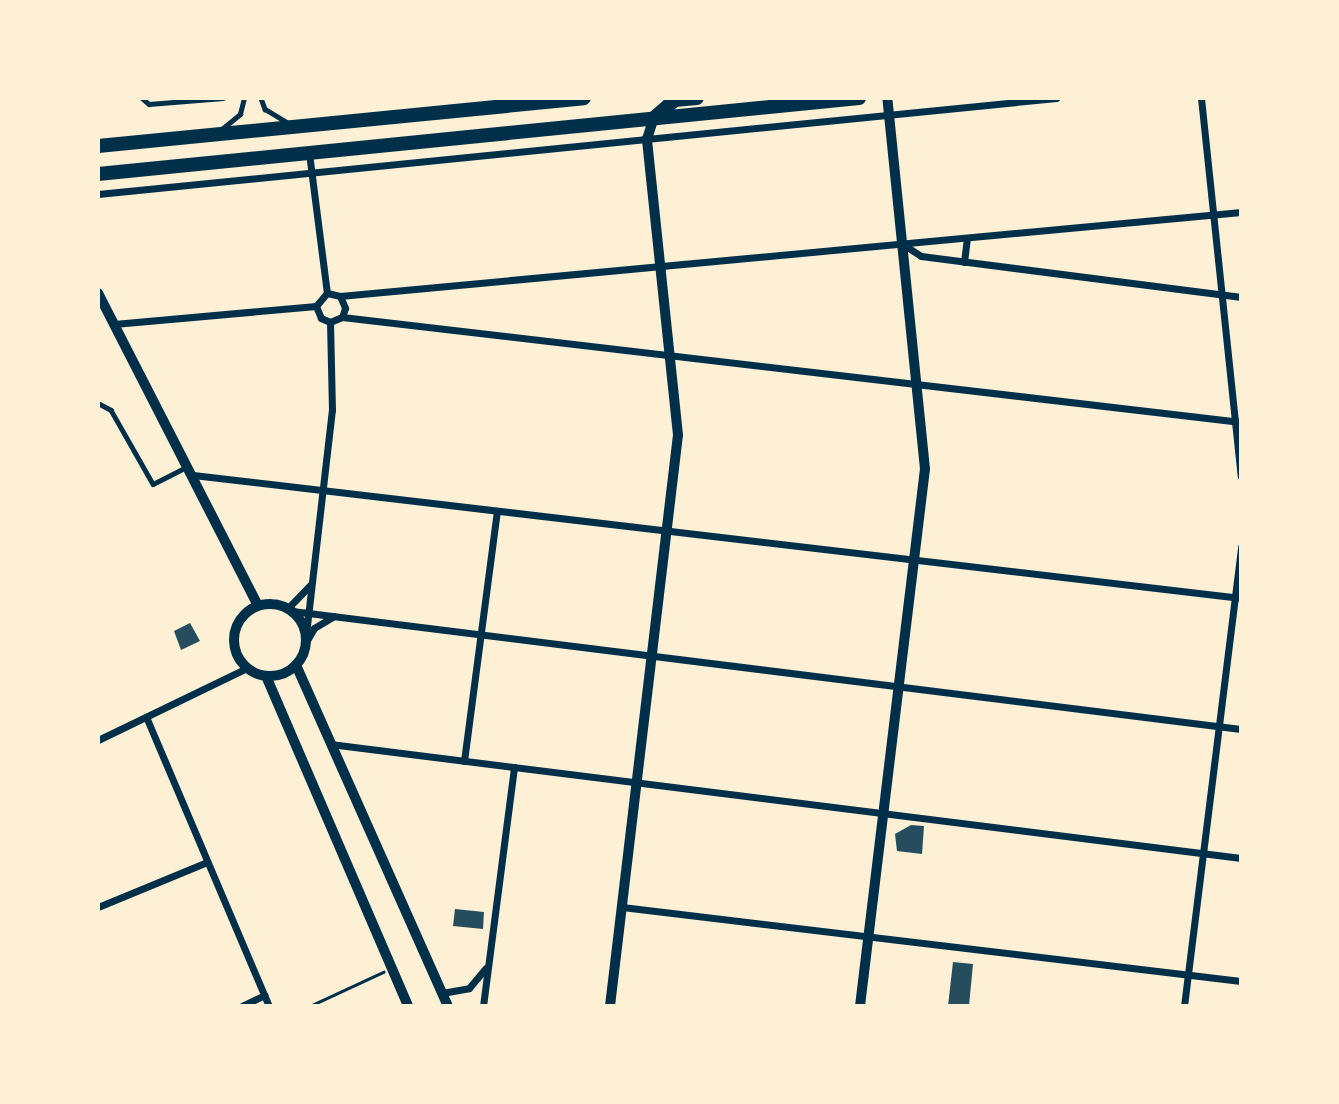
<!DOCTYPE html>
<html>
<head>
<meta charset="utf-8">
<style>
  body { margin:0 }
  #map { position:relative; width:1339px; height:1104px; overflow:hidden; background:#fdf0d5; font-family:Raleway,sans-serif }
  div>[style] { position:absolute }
  .building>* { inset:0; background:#264d5e }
  .path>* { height:2.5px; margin:-1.25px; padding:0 1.25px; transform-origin:1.25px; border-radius:1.25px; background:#003049 }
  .service>* { height:4.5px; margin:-2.25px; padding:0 2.25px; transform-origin:2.25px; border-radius:2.25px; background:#003049 }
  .minor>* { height:7px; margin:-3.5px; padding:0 3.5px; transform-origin:3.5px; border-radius:3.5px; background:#003049 }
  .tertiary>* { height:10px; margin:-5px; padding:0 5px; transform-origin:5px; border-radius:5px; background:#003049 }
  .tertiary>.ring { margin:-5px; padding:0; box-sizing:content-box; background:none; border:10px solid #003049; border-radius:50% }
  .trunk>* { height:14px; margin:-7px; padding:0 7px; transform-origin:7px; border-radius:7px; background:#003049 }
  span { translate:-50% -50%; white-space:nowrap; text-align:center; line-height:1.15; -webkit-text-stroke:6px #fdf0d5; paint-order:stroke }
  .frame { position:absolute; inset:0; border:100px solid #fdf0d5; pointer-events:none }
</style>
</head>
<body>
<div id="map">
  <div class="building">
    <i style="clip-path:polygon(190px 623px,200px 641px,181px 650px,174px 631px)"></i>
    <i style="clip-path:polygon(911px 825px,924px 826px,922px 854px,897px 851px,895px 834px)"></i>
    <i style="clip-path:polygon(455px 909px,484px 912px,483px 929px,453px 926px)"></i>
    <i style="clip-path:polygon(953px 962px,973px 964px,969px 1006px,948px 1006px)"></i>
  </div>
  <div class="path">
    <i style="left:310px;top:1006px;width:81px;rotate:-25deg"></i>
  </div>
  <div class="service">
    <i style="left:142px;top:98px;width:9px;rotate:41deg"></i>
    <i style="left:149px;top:104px;width:74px;rotate:-4.6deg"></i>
    <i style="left:261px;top:98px;width:12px;rotate:70deg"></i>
    <i style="left:265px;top:109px;width:26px;rotate:31deg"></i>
    <i style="left:223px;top:128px;width:22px;rotate:-39deg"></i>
    <i style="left:240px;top:114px;width:16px;rotate:-76deg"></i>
    <i style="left:98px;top:403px;width:15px;rotate:28deg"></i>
    <i style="left:111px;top:410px;width:85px;rotate:60.4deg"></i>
    <i style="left:153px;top:484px;width:38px;rotate:-27deg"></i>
  </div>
  <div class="minor">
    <i style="left:1201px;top:98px;width:380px;rotate:84deg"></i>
    <i style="left:309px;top:153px;width:141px;rotate:82.7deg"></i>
    <i style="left:98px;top:194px;width:963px;rotate:-5.72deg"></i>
    <i style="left:904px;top:245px;width:20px;rotate:33deg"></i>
    <i style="left:921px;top:256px;width:323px;rotate:7.3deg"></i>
    <i style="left:964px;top:262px;width:23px;rotate:-83deg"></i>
    <i style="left:340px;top:296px;width:13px;rotate:67deg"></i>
    <i style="left:345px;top:308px;width:9px;rotate:108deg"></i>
    <i style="left:342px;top:317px;width:13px;rotate:157deg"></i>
    <i style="left:330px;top:322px;width:10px;rotate:-156deg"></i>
    <i style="left:321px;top:318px;width:13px;rotate:-113deg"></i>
    <i style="left:316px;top:306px;width:17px;rotate:-50deg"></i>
    <i style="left:327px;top:293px;width:13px;rotate:13deg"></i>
    <i style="left:340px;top:296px;width:905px;rotate:-5.33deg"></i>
    <i style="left:342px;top:317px;width:905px;rotate:6.66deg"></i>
    <i style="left:114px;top:324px;width:203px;rotate:-5.1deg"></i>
    <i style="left:193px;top:475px;width:1055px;rotate:6.69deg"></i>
    <i style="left:288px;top:608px;width:32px;rotate:-46deg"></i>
    <i style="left:292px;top:611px;width:956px;rotate:7.09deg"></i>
    <i style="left:306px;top:634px;width:226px;rotate:-83.4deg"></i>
    <i style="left:332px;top:410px;width:88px;rotate:-91.3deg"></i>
    <i style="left:306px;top:642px;width:16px;rotate:-60deg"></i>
    <i style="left:314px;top:628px;width:23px;rotate:-31deg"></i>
    <i style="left:147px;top:719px;width:312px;rotate:67deg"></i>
    <i style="left:98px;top:740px;width:165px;rotate:-25.8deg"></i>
    <i style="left:330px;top:744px;width:918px;rotate:7.13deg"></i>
    <i style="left:464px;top:761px;width:252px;rotate:-82.5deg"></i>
    <i style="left:98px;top:907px;width:118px;rotate:-22.4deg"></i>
    <i style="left:622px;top:907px;width:623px;rotate:6.82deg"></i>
    <i style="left:442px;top:993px;width:27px;rotate:-10deg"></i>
    <i style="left:469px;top:988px;width:26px;rotate:-50deg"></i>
    <i style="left:242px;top:1006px;width:25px;rotate:-26deg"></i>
    <i style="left:483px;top:1006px;width:241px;rotate:-82.6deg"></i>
    <i style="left:1184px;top:1006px;width:463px;rotate:-82.9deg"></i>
  </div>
  <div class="tertiary">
    <i style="left:98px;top:293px;width:351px;rotate:62.9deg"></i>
    <i class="ring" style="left:234px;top:604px;width:62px;height:62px"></i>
    <i style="left:296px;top:665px;width:373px;rotate:66deg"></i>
    <i style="left:266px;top:676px;width:359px;rotate:66.7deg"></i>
    <i style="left:610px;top:1006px;width:575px;rotate:-83.21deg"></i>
    <i style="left:678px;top:435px;width:298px;rotate:-96deg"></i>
    <i style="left:647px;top:139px;width:22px;rotate:-72deg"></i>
    <i style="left:860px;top:1006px;width:541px;rotate:-83.1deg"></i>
    <i style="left:925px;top:469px;width:373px;rotate:-95.8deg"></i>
  </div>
  <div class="trunk">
    <i style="left:654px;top:118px;width:28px;rotate:-41deg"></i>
    <i style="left:675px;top:100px;width:22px;rotate:-5deg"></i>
    <i style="left:98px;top:146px;width:488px;rotate:-5.6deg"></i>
    <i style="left:98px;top:174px;width:765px;rotate:-5.7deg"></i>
  </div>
  <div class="frame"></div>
</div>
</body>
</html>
